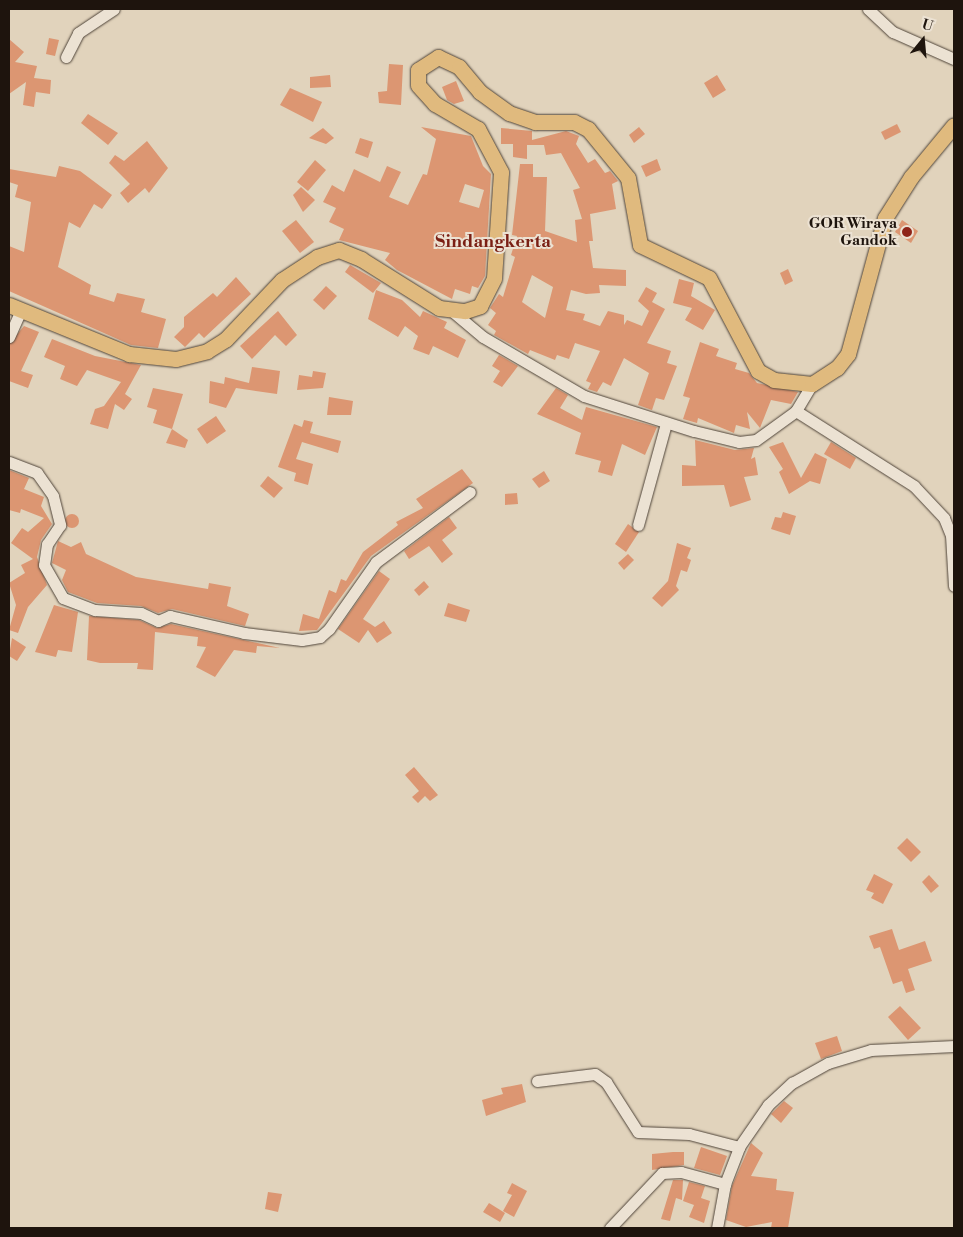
<!DOCTYPE html>
<html>
<head>
<meta charset="utf-8">
<style>
  body { margin:0 }
  #map { position:relative; width:963px; height:1237px; overflow:hidden; background:#e1d3bc; font-family:"Libre Bodoni",serif }
  div>[style] { position:absolute }
  .building>* { inset:0; background:#dc9672 }
  .round { border-radius:50% }
  .roads { filter:drop-shadow(0 0 1px #4f4439) drop-shadow(0 0 1px #4f4439) }
  .minor>* { height:11px; margin:-5.5px; padding:0 5.5px; transform-origin:5.5px; border-radius:5.5px; background:#ece2d3 }
  .major>* { height:15px; margin:-7.5px; padding:0 7.5px; transform-origin:7.5px; border-radius:7.5px; background:#e0ba7e }
  .dots>* { width:14px; height:14px; translate:-50% -50%; box-sizing:border-box; border:2px solid #ece2d3; border-radius:50% }
  span { translate:-50% -50%; white-space:nowrap; text-align:center; line-height:1.15; -webkit-text-stroke:4px #ece2d3; paint-order:stroke }
  .poi-label { font-size:15px; color:#1e140d; font-weight:700 }
  .right { translate:-100% -50%; text-align:right }
  .quarter-label { font-size:18px; color:#7a1f14; font-weight:700 }
  .frame { position:absolute; inset:0; border:10px solid #1e140d; pointer-events:none }
  .north { position:absolute; left:898px; top:15px; width:50px; height:50px; -webkit-text-stroke:4px #ece2d3; paint-order:stroke; rotate:17deg; font-size:14px; font-weight:700; line-height:20px; text-align:center; color:#1e140d }
  .north::after { content:''; display:block; margin:auto; width:18px; height:22px; background:#1e140d; clip-path:polygon(50% 0,100% 100%,50% 72%,0 100%) }
</style>
</head>
<body>
<div id="map">
  <div class="building">
    <i style="clip-path:polygon(49px 38px,59px 40px,55px 56px,46px 54px)"></i>
    <i style="clip-path:polygon(9px 39px,24px 52px,15px 62px,37px 66px,34px 78px,51px 80px,50px 94px,36px 92px,34px 107px,23px 105px,26px 82px,9px 94px)"></i>
    <i style="clip-path:polygon(389px 64px,403px 65px,401px 105px,379px 103px,378px 92px,387px 91px)"></i>
    <i style="clip-path:polygon(330px 75px,331px 87px,310px 88px,310px 77px)"></i>
    <i style="clip-path:polygon(717px 75px,726px 90px,713px 98px,704px 83px)"></i>
    <i style="clip-path:polygon(456px 81px,464px 101px,454px 104px,447px 100px,442px 87px)"></i>
    <i style="clip-path:polygon(290px 88px,322px 102px,313px 122px,280px 105px)"></i>
    <i style="clip-path:polygon(88px 114px,118px 133px,108px 145px,81px 123px)"></i>
    <i style="clip-path:polygon(897px 124px,901px 132px,885px 140px,881px 132px)"></i>
    <i style="clip-path:polygon(evenodd,421px 127px,471px 136px,483px 166px,491px 174px,485px 276px,478px 288px,472px 286px,470px 294px,455px 289px,452px 299px,397px 270px,385px 260px,390px 253px,339px 240px,344px 229px,329px 222px,336px 208px,323px 202px,332px 185px,344px 192px,354px 169px,380px 182px,387px 166px,401px 172px,389px 197px,408px 205px,423px 174px,427px 175px,436px 139px,421px 127px,465px 184px,484px 190px,479px 208px,459px 202px,465px 184px)"></i>
    <i style="clip-path:polygon(639px 127px,645px 134px,634px 143px,629px 135px)"></i>
    <i style="clip-path:polygon(323px 128px,334px 138px,326px 144px,309px 138px)"></i>
    <i style="clip-path:polygon(evenodd,501px 128px,532px 131px,532px 140px,566px 131px,579px 136px,576px 144px,588px 163px,595px 159px,605px 173px,610px 171px,618px 181px,612px 184px,616px 209px,590px 214px,593px 241px,589px 241px,593px 268px,626px 270px,626px 286px,599px 285px,600px 293px,586px 294px,571px 290px,566px 310px,585px 314px,583px 320px,600px 326px,608px 311px,624px 315px,624px 325px,627px 320px,642px 326px,649px 311px,638px 301px,646px 287px,657px 293px,652px 302px,665px 309px,647px 343px,671px 351px,667px 363px,677px 366px,664px 400px,656px 398px,652px 410px,638px 405px,649px 373px,624px 358px,611px 386px,603px 382px,597px 392px,588px 389px,591px 383px,586px 381px,600px 351px,575px 343px,569px 359px,557px 355px,555px 360px,530px 350px,528px 354px,494px 335px,496px 331px,488px 325px,496px 313px,490px 308px,499px 294px,503px 297px,515px 257px,511px 255px,517px 236px,512px 235px,520px 164px,533px 164px,533px 177px,547px 177px,545px 231px,577px 242px,575px 220px,582px 219px,573px 190px,580px 188px,561px 153px,546px 155px,544px 145px,527px 145px,527px 159px,513px 157px,513px 144px,501px 144px,501px 128px,532px 275px,553px 287px,545px 318px,522px 302px,532px 275px)"></i>
    <i style="clip-path:polygon(360px 138px,373px 142px,368px 158px,355px 153px)"></i>
    <i style="clip-path:polygon(147px 141px,168px 168px,149px 193px,145px 188px,128px 203px,120px 193px,130px 184px,109px 163px,115px 155px,124px 161px)"></i>
    <i style="clip-path:polygon(657px 159px,661px 170px,646px 177px,641px 166px)"></i>
    <i style="clip-path:polygon(315px 160px,326px 170px,308px 191px,297px 182px)"></i>
    <i style="clip-path:polygon(59px 166px,80px 171px,112px 195px,102px 209px,94px 204px,80px 228px,69px 222px,58px 267px,91px 285px,89px 294px,114px 302px,117px 293px,145px 299px,141px 312px,166px 319px,158px 348px,131px 345px,9px 291px,9px 246px,24px 252px,31px 202px,15px 197px,18px 185px,9px 182px,9px 169px,56px 177px)"></i>
    <i style="clip-path:polygon(301px 187px,315px 200px,303px 212px,293px 195px)"></i>
    <i style="clip-path:polygon(296px 220px,314px 242px,300px 253px,282px 231px)"></i>
    <i style="clip-path:polygon(902px 220px,918px 231px,911px 243px,895px 232px)"></i>
    <i style="clip-path:polygon(350px 265px,381px 283px,373px 293px,345px 272px)"></i>
    <i style="clip-path:polygon(788px 269px,793px 281px,785px 285px,780px 273px)"></i>
    <i style="clip-path:polygon(236px 277px,251px 294px,204px 338px,199px 333px,185px 347px,174px 337px,184px 327px,184px 317px,213px 293px,217px 297px)"></i>
    <i style="clip-path:polygon(679px 279px,694px 283px,691px 296px,715px 310px,703px 330px,685px 320px,692px 308px,673px 303px)"></i>
    <i style="clip-path:polygon(326px 286px,337px 296px,324px 310px,313px 300px)"></i>
    <i style="clip-path:polygon(376px 290px,402px 300px,420px 317px,423px 311px,447px 322px,444px 328px,466px 340px,458px 358px,433px 346px,429px 355px,413px 349px,418px 336px,405px 326px,398px 337px,368px 319px)"></i>
    <i style="clip-path:polygon(278px 311px,297px 335px,286px 346px,275px 335px,252px 359px,240px 346px)"></i>
    <i style="clip-path:polygon(24px 326px,39px 332px,21px 371px,33px 375px,28px 388px,9px 381px,9px 344px)"></i>
    <i style="clip-path:polygon(52px 339px,95px 356px,141px 365px,125px 394px,132px 399px,124px 410px,115px 404px,108px 429px,90px 424px,95px 409px,104px 406px,121px 382px,87px 370px,77px 386px,60px 379px,65px 366px,44px 357px)"></i>
    <i style="clip-path:polygon(700px 342px,719px 349px,716px 356px,737px 363px,735px 369px,749px 373px,757px 383px,798px 392px,791px 404px,771px 400px,760px 428px,747px 412px,750px 429px,736px 425px,734px 433px,698px 418px,697px 423px,683px 419px,690px 398px,683px 396px)"></i>
    <i style="clip-path:polygon(499px 355px,518px 366px,502px 387px,493px 382px,500px 371px,492px 366px)"></i>
    <i style="clip-path:polygon(252px 367px,280px 371px,277px 394px,236px 388px,226px 408px,209px 403px,210px 381px,224px 384px,225px 377px,249px 383px)"></i>
    <i style="clip-path:polygon(313px 371px,326px 373px,323px 388px,297px 390px,299px 375px,312px 377px)"></i>
    <i style="clip-path:polygon(153px 388px,183px 394px,172px 429px,153px 423px,157px 410px,147px 407px)"></i>
    <i style="clip-path:polygon(556px 388px,568px 395px,560px 408px,582px 420px,586px 407px,657px 427px,645px 455px,622px 444px,612px 476px,598px 472px,601px 461px,575px 454px,581px 433px,537px 414px)"></i>
    <i style="clip-path:polygon(329px 397px,353px 401px,351px 415px,327px 415px)"></i>
    <i style="clip-path:polygon(216px 416px,226px 431px,207px 444px,197px 429px)"></i>
    <i style="clip-path:polygon(304px 420px,313px 422px,310px 433px,341px 441px,338px 453px,302px 442px,296px 459px,313px 464px,308px 485px,294px 481px,296px 473px,278px 467px,294px 424px,302px 427px)"></i>
    <i style="clip-path:polygon(172px 429px,188px 440px,185px 448px,166px 443px)"></i>
    <i style="clip-path:polygon(695px 440px,735px 450px,754px 448px,751px 459px,755px 457px,758px 475px,744px 477px,751px 500px,730px 507px,724px 485px,682px 486px,682px 465px,696px 466px)"></i>
    <i style="clip-path:polygon(783px 442px,801px 478px,815px 453px,827px 459px,820px 484px,810px 481px,789px 494px,779px 472px,783px 469px,769px 447px)"></i>
    <i style="clip-path:polygon(831px 442px,856px 458px,850px 469px,824px 454px)"></i>
    <i style="clip-path:polygon(462px 469px,473px 483px,371px 556px,317px 630px,299px 631px,303px 614px,319px 619px,329px 590px,336px 593px,341px 579px,346px 581px,363px 552px,398px 525px,396px 522px,423px 508px,416px 499px)"></i>
    <i style="clip-path:polygon(9px 470px,29px 478px,24px 489px,44px 497px,41px 506px,52px 524px,41px 540px,37px 557px,47px 585px,28px 607px,18px 633px,9px 630px,16px 605px,9px 583px,25px 573px,21px 565px,33px 559px,11px 543px,22px 528px,28px 532px,44px 518px,21px 509px,20px 513px,9px 510px)"></i>
    <i style="clip-path:polygon(544px 471px,550px 481px,539px 488px,532px 479px)"></i>
    <i style="clip-path:polygon(268px 476px,283px 488px,274px 498px,260px 486px)"></i>
    <i style="clip-path:polygon(517px 493px,518px 504px,505px 505px,505px 494px)"></i>
    <i style="clip-path:polygon(783px 512px,796px 516px,790px 535px,771px 529px,775px 517px,781px 518px)"></i>
    <i class="round" style="left:65px;top:514px;width:14px;height:14px"></i>
    <i style="clip-path:polygon(449px 517px,457px 528px,442px 540px,453px 554px,442px 563px,429px 546px,409px 559px,404px 551px)"></i>
    <i style="clip-path:polygon(628px 524px,639px 532px,626px 552px,615px 544px)"></i>
    <i style="clip-path:polygon(58px 541px,71px 547px,81px 542px,86px 554px,136px 577px,208px 589px,209px 583px,231px 587px,227px 606px,249px 614px,245px 626px,172px 609px,158px 613px,141px 606px,97px 603px,68px 592px,62px 580px,66px 570px,52px 563px)"></i>
    <i style="clip-path:polygon(677px 543px,691px 548px,687px 558px,691px 560px,687px 572px,681px 570px,676px 586px,679px 590px,662px 607px,652px 598px,668px 581px)"></i>
    <i style="clip-path:polygon(628px 554px,634px 560px,624px 570px,618px 563px)"></i>
    <i style="clip-path:polygon(379px 571px,390px 579px,363px 619px,375px 627px,384px 621px,392px 633px,377px 643px,368px 630px,359px 643px,338px 629px)"></i>
    <i style="clip-path:polygon(424px 581px,429px 587px,419px 596px,414px 590px)"></i>
    <i style="clip-path:polygon(448px 603px,470px 610px,466px 622px,444px 616px)"></i>
    <i style="clip-path:polygon(54px 605px,78px 612px,72px 652px,58px 650px,56px 657px,35px 652px)"></i>
    <i style="clip-path:polygon(89px 616px,139px 620px,157px 628px,171px 624px,280px 648px,257px 646px,256px 653px,234px 650px,215px 677px,196px 667px,206px 647px,197px 646px,198px 637px,155px 632px,153px 670px,137px 669px,138px 663px,100px 663px,87px 660px)"></i>
    <i style="clip-path:polygon(12px 638px,26px 647px,17px 661px,9px 656px)"></i>
    <i style="clip-path:polygon(414px 767px,438px 795px,430px 801px,425px 796px,418px 803px,412px 797px,419px 791px,405px 775px)"></i>
    <i style="clip-path:polygon(907px 838px,921px 852px,911px 862px,897px 848px)"></i>
    <i style="clip-path:polygon(874px 874px,893px 884px,883px 904px,871px 898px,874px 893px,866px 890px)"></i>
    <i style="clip-path:polygon(929px 875px,939px 886px,931px 893px,922px 882px)"></i>
    <i style="clip-path:polygon(892px 929px,899px 950px,925px 941px,932px 961px,908px 969px,915px 990px,906px 993px,902px 981px,893px 984px,880px 947px,874px 949px,869px 936px)"></i>
    <i style="clip-path:polygon(900px 1006px,921px 1028px,908px 1040px,888px 1017px)"></i>
    <i style="clip-path:polygon(837px 1036px,842px 1051px,821px 1059px,815px 1043px)"></i>
    <i style="clip-path:polygon(522px 1084px,526px 1102px,486px 1116px,482px 1100px,503px 1094px,501px 1088px)"></i>
    <i style="clip-path:polygon(784px 1101px,793px 1108px,781px 1123px,771px 1114px)"></i>
    <i style="clip-path:polygon(751px 1143px,763px 1153px,751px 1176px,777px 1179px,776px 1190px,794px 1192px,788px 1228px,771px 1228px,772px 1222px,746px 1227px,726px 1220px,732px 1186px)"></i>
    <i style="clip-path:polygon(701px 1147px,727px 1156px,720px 1175px,694px 1168px)"></i>
    <i style="clip-path:polygon(673px 1152px,684px 1152px,684px 1165px,652px 1170px,652px 1154px)"></i>
    <i style="clip-path:polygon(673px 1180px,683px 1180px,682px 1200px,676px 1198px,670px 1221px,661px 1219px)"></i>
    <i style="clip-path:polygon(689px 1182px,705px 1186px,701px 1198px,710px 1201px,704px 1223px,689px 1217px,694px 1205px,683px 1201px)"></i>
    <i style="clip-path:polygon(512px 1183px,527px 1191px,514px 1217px,503px 1211px,512px 1195px,507px 1193px)"></i>
    <i style="clip-path:polygon(268px 1192px,282px 1194px,278px 1212px,265px 1209px)"></i>
    <i style="clip-path:polygon(489px 1203px,505px 1213px,500px 1222px,483px 1212px)"></i>
  </div>
  <div class="roads">
    <div class="minor">
      <i style="left:868px;top:9px;width:34px;rotate:43deg"></i>
      <i style="left:893px;top:32px;width:67px;rotate:23.9deg"></i>
      <i style="left:66px;top:57px;width:27px;rotate:-63deg"></i>
      <i style="left:78px;top:33px;width:43px;rotate:-33.7deg"></i>
      <i style="left:452px;top:311px;width:40px;rotate:40deg"></i>
      <i style="left:483px;top:337px;width:117px;rotate:30.3deg"></i>
      <i style="left:584px;top:396px;width:115px;rotate:17.7deg"></i>
      <i style="left:694px;top:431px;width:46px;rotate:13.7deg"></i>
      <i style="left:739px;top:442px;width:17px;rotate:-7deg"></i>
      <i style="left:756px;top:440px;width:49px;rotate:-35.9deg"></i>
      <i style="left:9px;top:337px;width:27px;rotate:-66deg"></i>
      <i style="left:812px;top:384px;width:31px;rotate:121deg"></i>
      <i style="left:796px;top:411px;width:140px;rotate:32.4deg"></i>
      <i style="left:914px;top:486px;width:44px;rotate:46.8deg"></i>
      <i style="left:944px;top:518px;width:18px;rotate:68deg"></i>
      <i style="left:951px;top:535px;width:51px;rotate:86.6deg"></i>
      <i style="left:9px;top:462px;width:30px;rotate:21deg"></i>
      <i style="left:37px;top:473px;width:28px;rotate:55deg"></i>
      <i style="left:53px;top:496px;width:30px;rotate:76deg"></i>
      <i style="left:60px;top:525px;width:23px;rotate:124deg"></i>
      <i style="left:47px;top:544px;width:21px;rotate:98deg"></i>
      <i style="left:44px;top:565px;width:38px;rotate:60deg"></i>
      <i style="left:63px;top:598px;width:34px;rotate:21deg"></i>
      <i style="left:95px;top:610px;width:46px;rotate:3.7deg"></i>
      <i style="left:141px;top:613px;width:19px;rotate:25deg"></i>
      <i style="left:158px;top:621px;width:13px;rotate:-23deg"></i>
      <i style="left:170px;top:616px;width:76px;rotate:12.9deg"></i>
      <i style="left:244px;top:633px;width:58px;rotate:6.9deg"></i>
      <i style="left:302px;top:640px;width:18px;rotate:-9deg"></i>
      <i style="left:320px;top:637px;width:12px;rotate:-42deg"></i>
      <i style="left:329px;top:629px;width:82px;rotate:-55deg"></i>
      <i style="left:376px;top:562px;width:117px;rotate:-36.7deg"></i>
      <i style="left:638px;top:525px;width:106px;rotate:-74.6deg"></i>
      <i style="left:537px;top:1081px;width:58px;rotate:-6.9deg"></i>
      <i style="left:595px;top:1074px;width:14px;rotate:36deg"></i>
      <i style="left:606px;top:1082px;width:59px;rotate:57.4deg"></i>
      <i style="left:638px;top:1132px;width:51px;rotate:2.2deg"></i>
      <i style="left:689px;top:1134px;width:52px;rotate:14.6deg"></i>
      <i style="left:610px;top:1228px;width:76px;rotate:-46.6deg"></i>
      <i style="left:662px;top:1173px;width:19px;rotate:-3deg"></i>
      <i style="left:681px;top:1172px;width:46px;rotate:15.3deg"></i>
      <i style="left:717px;top:1228px;width:45px;rotate:-79.7deg"></i>
      <i style="left:725px;top:1184px;width:40px;rotate:-69deg"></i>
      <i style="left:739px;top:1147px;width:51px;rotate:-55.4deg"></i>
      <i style="left:768px;top:1105px;width:33px;rotate:-43deg"></i>
      <i style="left:792px;top:1083px;width:41px;rotate:-29.1deg"></i>
      <i style="left:828px;top:1063px;width:45px;rotate:-16.8deg"></i>
      <i style="left:871px;top:1050px;width:83px;rotate:-2.8deg"></i>
    </div>
    <div class="major">
      <i style="left:9px;top:305px;width:130px;rotate:22.2deg"></i>
      <i style="left:129px;top:354px;width:47px;rotate:6.1deg"></i>
      <i style="left:176px;top:359px;width:32px;rotate:-14deg"></i>
      <i style="left:207px;top:351px;width:22px;rotate:-32deg"></i>
      <i style="left:226px;top:339px;width:81px;rotate:-46.5deg"></i>
      <i style="left:282px;top:280px;width:42px;rotate:-33.3deg"></i>
      <i style="left:317px;top:257px;width:23px;rotate:-18deg"></i>
      <i style="left:339px;top:250px;width:24px;rotate:22deg"></i>
      <i style="left:361px;top:259px;width:92px;rotate:32.1deg"></i>
      <i style="left:439px;top:308px;width:26px;rotate:7deg"></i>
      <i style="left:465px;top:311px;width:16px;rotate:-18deg"></i>
      <i style="left:480px;top:306px;width:31px;rotate:-63deg"></i>
      <i style="left:494px;top:278px;width:106px;rotate:-86.2deg"></i>
      <i style="left:501px;top:172px;width:49px;rotate:-118.1deg"></i>
      <i style="left:478px;top:129px;width:50px;rotate:-149.8deg"></i>
      <i style="left:435px;top:104px;width:25px;rotate:-132deg"></i>
      <i style="left:418px;top:85px;width:15px;rotate:-90deg"></i>
      <i style="left:418px;top:70px;width:24px;rotate:-33deg"></i>
      <i style="left:438px;top:57px;width:23px;rotate:25deg"></i>
      <i style="left:459px;top:67px;width:33px;rotate:50deg"></i>
      <i style="left:480px;top:92px;width:36px;rotate:36deg"></i>
      <i style="left:509px;top:113px;width:28px;rotate:19deg"></i>
      <i style="left:535px;top:122px;width:39px"></i>
      <i style="left:574px;top:122px;width:16px;rotate:27deg"></i>
      <i style="left:588px;top:129px;width:63px;rotate:50.8deg"></i>
      <i style="left:628px;top:178px;width:68px;rotate:79.8deg"></i>
      <i style="left:640px;top:245px;width:76px;rotate:25.6deg"></i>
      <i style="left:709px;top:278px;width:105px;rotate:62.2deg"></i>
      <i style="left:758px;top:371px;width:18px;rotate:29deg"></i>
      <i style="left:774px;top:380px;width:38px;rotate:6deg"></i>
      <i style="left:812px;top:384px;width:30px;rotate:-33deg"></i>
      <i style="left:837px;top:368px;width:18px;rotate:-52deg"></i>
      <i style="left:848px;top:354px;width:141px;rotate:-74.8deg"></i>
      <i style="left:885px;top:218px;width:49px;rotate:-57.6deg"></i>
      <i style="left:911px;top:177px;width:67px;rotate:-50.4deg"></i>
    </div>
  </div>
  <div class="dots">
    <i style="left:907px;top:232px;background:#8f2418"></i>
  </div>
  <div class="poi-label">
    <span class="right" style="left:897px;top:232px">GOR Wiraya<br>Gandok</span>
  </div>
  <div class="quarter-label">
    <span style="left:493px;top:242px">Sindangkerta</span>
  </div>
  <div class="frame"></div>
  <div class="north">U</div>
</div>
</body>
</html>
